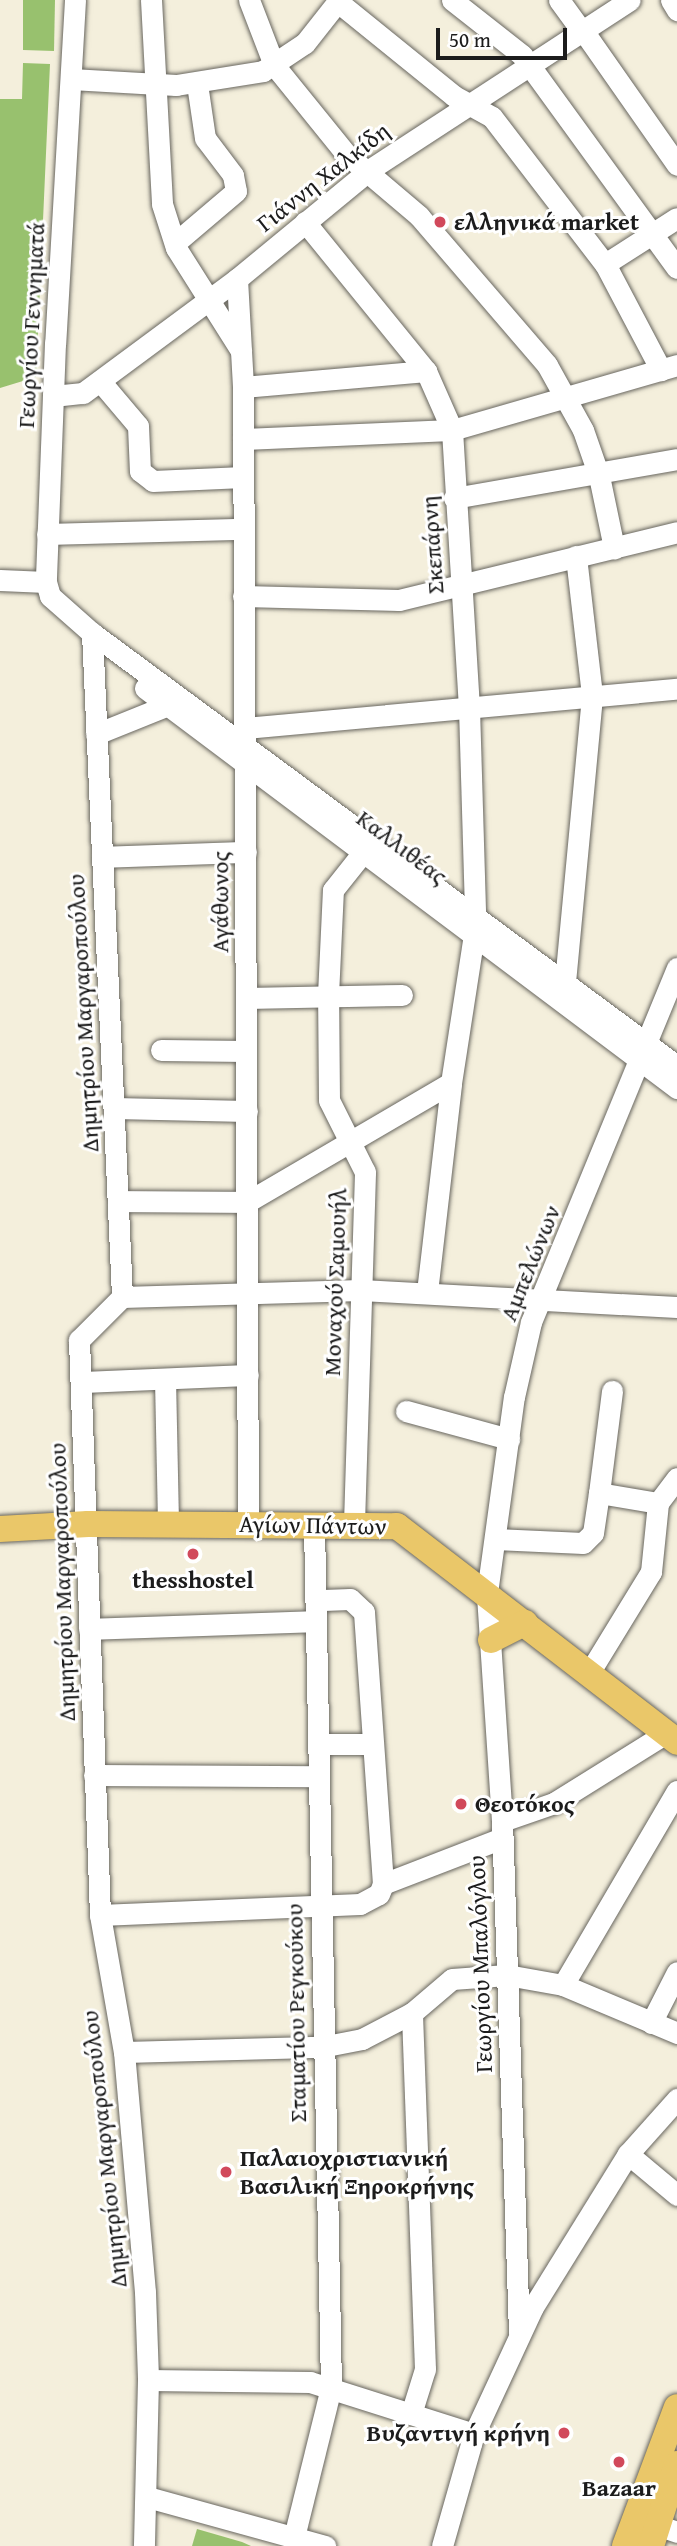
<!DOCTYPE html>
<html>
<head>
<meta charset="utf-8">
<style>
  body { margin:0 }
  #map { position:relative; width:677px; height:2546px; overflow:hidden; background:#f4efdc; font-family:"Gentium Book Plus",serif }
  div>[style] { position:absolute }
  .green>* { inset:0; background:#98c16e }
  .roads { filter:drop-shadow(0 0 2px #68665f) drop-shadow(0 0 2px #68665f) }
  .minor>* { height:21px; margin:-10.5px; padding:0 10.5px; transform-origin:10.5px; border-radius:10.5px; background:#fff }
  .major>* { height:26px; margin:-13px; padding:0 13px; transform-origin:13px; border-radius:13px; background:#eac769 }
  .dots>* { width:19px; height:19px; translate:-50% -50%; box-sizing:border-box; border:4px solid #fff; border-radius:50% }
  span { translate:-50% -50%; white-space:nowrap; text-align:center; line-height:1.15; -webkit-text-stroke:6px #fff; paint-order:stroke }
  .street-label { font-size:24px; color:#1c1c1c }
  .poi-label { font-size:24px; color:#1c1c1c; font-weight:700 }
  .left { translate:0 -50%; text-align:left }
  .right { translate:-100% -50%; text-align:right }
  .scale { position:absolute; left:436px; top:28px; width:131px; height:32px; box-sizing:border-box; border:4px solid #1c1c1c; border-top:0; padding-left:9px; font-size:21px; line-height:24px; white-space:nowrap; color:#1c1c1c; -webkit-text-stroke:5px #fff; paint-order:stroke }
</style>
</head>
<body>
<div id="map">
  <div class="green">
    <i style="clip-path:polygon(23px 0,55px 0,54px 51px,23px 50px)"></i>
    <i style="clip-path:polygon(23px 63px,50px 64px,36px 377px,0 388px,0 99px,22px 99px)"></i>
    <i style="clip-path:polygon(197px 2529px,242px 2542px,251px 2546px,192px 2546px)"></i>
  </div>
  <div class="roads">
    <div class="minor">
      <i style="left:75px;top:0;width:344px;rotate:93.3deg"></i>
      <i style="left:55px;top:343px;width:239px;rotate:92.2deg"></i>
      <i style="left:46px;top:582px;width:15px;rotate:74deg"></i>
      <i style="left:50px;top:596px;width:56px;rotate:41.4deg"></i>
      <i style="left:92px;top:633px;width:728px;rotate:36.51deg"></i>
      <i style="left:151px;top:0;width:204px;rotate:86.9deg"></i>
      <i style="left:162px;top:204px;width:46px;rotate:72.3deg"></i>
      <i style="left:176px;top:248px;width:122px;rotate:57.7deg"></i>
      <i style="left:249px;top:0;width:70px;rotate:69deg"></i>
      <i style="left:274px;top:65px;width:114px;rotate:51deg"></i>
      <i style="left:346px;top:154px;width:96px;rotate:40.3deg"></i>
      <i style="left:419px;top:216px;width:196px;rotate:49.3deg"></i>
      <i style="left:547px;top:365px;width:74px;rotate:61deg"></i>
      <i style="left:583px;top:430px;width:49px;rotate:70.8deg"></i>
      <i style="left:599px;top:476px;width:74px;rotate:78.2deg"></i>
      <i style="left:452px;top:0;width:89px;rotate:38.2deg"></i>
      <i style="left:522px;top:55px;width:263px;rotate:54deg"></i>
      <i style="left:559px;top:0;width:41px;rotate:54deg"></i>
      <i style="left:671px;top:0;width:12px;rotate:59deg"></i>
      <i style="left:338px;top:2px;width:149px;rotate:39deg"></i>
      <i style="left:454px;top:96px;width:43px;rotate:28.9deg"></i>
      <i style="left:492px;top:117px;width:185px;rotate:52.5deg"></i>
      <i style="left:605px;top:264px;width:120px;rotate:62.2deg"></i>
      <i style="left:584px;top:32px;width:162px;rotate:55deg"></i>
      <i style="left:71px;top:79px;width:105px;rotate:3.3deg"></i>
      <i style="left:176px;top:85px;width:88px;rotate:-9.1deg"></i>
      <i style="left:263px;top:71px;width:50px;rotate:-33.7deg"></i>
      <i style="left:305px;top:43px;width:55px;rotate:-51.7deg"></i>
      <i style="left:305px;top:222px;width:192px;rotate:50.9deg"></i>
      <i style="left:426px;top:371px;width:64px;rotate:66.2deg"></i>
      <i style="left:452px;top:430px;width:279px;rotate:86.5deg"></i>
      <i style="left:469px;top:708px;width:205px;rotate:88.3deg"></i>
      <i style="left:175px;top:243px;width:80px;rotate:-40.4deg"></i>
      <i style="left:236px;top:191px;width:16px;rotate:-101deg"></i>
      <i style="left:233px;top:175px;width:46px;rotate:-127.1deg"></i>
      <i style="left:205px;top:138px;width:55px;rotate:-98.4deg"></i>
      <i style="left:605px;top:264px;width:85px;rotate:-32.6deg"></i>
      <i style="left:237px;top:279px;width:108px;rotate:86.8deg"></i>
      <i style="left:243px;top:387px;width:1137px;rotate:89.75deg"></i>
      <i style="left:100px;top:381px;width:59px;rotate:49.8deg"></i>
      <i style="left:138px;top:426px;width:45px;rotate:87.5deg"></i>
      <i style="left:140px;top:471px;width:16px;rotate:38deg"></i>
      <i style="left:153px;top:481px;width:90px;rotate:-2.5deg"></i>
      <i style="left:243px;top:387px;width:184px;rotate:-5deg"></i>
      <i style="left:53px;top:396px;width:30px;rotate:-6deg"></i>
      <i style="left:83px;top:393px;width:192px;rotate:-36.5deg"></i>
      <i style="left:237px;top:279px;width:171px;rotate:-39.5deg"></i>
      <i style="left:369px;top:170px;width:311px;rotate:-33.1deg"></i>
      <i style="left:243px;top:439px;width:209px;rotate:-2.5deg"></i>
      <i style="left:452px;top:430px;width:234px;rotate:-16.1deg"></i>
      <i style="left:454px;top:498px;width:226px;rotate:-9.9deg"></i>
      <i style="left:47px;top:534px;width:196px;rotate:-1.5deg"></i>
      <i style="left:0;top:580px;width:46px;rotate:2.5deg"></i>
      <i style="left:243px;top:596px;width:156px;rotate:1.5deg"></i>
      <i style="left:399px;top:600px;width:286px;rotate:-13.7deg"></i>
      <i style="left:92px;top:633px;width:665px;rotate:87.41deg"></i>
      <i style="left:122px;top:1297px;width:61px;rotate:135deg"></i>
      <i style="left:79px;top:1340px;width:575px;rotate:87.91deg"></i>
      <i style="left:100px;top:1915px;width:139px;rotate:80.1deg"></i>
      <i style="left:124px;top:2052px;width:241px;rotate:85deg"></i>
      <i style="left:145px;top:2292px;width:88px;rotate:88deg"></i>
      <i style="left:148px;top:2380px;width:166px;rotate:91.4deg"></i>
      <i style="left:145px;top:688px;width:666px;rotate:36.94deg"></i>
      <i style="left:245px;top:728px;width:434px;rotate:-5.2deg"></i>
      <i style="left:96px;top:734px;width:78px;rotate:-21.9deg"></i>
      <i style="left:102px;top:857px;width:144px;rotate:-2deg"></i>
      <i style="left:565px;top:982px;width:288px;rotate:-84.6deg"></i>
      <i style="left:592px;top:695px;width:140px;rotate:-96.6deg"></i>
      <i style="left:246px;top:998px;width:156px;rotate:-1.1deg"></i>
      <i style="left:161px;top:1050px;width:85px;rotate:0.7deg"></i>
      <i style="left:114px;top:1108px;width:133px;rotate:1.3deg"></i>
      <i style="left:118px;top:1201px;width:129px;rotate:0.4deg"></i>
      <i style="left:247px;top:1202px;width:236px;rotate:-30.3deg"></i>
      <i style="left:427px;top:1292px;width:210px;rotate:-83.4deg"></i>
      <i style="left:451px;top:1083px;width:151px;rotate:-81.2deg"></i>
      <i style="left:122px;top:1297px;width:239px;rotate:-1.7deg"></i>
      <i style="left:361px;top:1290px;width:316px;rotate:3.1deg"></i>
      <i style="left:165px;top:1379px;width:145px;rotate:88.8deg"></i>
      <i style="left:82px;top:1382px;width:166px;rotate:-2.4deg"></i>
      <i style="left:406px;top:1411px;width:107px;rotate:15.2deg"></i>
      <i style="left:599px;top:1493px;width:103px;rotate:-82.7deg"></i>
      <i style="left:354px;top:1523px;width:351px;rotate:-88.2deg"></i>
      <i style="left:365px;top:1172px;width:80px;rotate:-116.6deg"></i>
      <i style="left:329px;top:1100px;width:105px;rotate:-90.5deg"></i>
      <i style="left:328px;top:995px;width:105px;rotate:-87.3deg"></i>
      <i style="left:333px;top:890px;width:50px;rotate:-51.5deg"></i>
      <i style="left:495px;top:1539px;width:88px;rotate:2.6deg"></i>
      <i style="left:583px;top:1543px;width:14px;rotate:-45deg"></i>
      <i style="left:593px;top:1533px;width:40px;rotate:-81.5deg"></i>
      <i style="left:599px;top:1493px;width:60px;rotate:9.6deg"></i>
      <i style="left:89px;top:1629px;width:227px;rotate:-2deg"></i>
      <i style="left:589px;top:1673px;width:119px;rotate:-58.5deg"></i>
      <i style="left:651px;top:1572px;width:69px;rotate:-84.2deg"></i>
      <i style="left:658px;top:1503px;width:31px;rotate:-53deg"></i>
      <i style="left:319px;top:1744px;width:52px"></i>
      <i style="left:94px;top:1775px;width:224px;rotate:0.3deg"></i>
      <i style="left:502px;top:1821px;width:55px;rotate:-19.1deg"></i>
      <i style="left:554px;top:1803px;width:132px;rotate:-32deg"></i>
      <i style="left:383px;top:1884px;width:128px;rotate:-21.1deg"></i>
      <i style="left:100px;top:1915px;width:260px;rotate:-2.4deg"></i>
      <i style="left:360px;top:1904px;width:21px;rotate:-28deg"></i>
      <i style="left:379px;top:1894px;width:11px;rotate:-68deg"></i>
      <i style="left:383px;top:1884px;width:273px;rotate:-94deg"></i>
      <i style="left:364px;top:1612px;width:19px;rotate:-137deg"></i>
      <i style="left:350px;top:1599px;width:34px;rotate:178deg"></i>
      <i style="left:563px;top:1985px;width:225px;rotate:-59.6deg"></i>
      <i style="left:651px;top:2023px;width:57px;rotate:-63deg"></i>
      <i style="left:124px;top:2052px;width:197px;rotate:-1.5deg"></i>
      <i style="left:321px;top:2047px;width:42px;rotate:-11deg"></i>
      <i style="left:362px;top:2039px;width:56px;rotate:-27.5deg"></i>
      <i style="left:412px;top:2013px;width:52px;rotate:-40.4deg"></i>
      <i style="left:452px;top:1979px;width:55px;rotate:-4.2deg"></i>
      <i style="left:507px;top:1975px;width:57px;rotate:10.1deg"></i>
      <i style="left:563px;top:1985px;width:124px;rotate:22.8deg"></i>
      <i style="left:628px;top:2154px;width:64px;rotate:39.9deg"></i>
      <i style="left:519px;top:2333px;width:512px;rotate:-91.9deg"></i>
      <i style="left:502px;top:1821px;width:228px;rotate:-93.8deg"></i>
      <i style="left:487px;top:1593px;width:198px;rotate:-82.2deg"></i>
      <i style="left:514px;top:1397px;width:77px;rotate:-77.2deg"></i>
      <i style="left:531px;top:1322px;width:383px;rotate:-67.6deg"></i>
      <i style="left:148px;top:2380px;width:162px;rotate:0.7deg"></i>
      <i style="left:310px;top:2382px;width:172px;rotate:17.6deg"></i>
      <i style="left:411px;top:2414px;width:47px;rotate:-72.7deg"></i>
      <i style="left:425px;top:2369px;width:356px;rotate:-92.1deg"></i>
      <i style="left:147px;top:2497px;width:185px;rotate:15.4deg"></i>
      <i style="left:657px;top:2525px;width:21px;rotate:19deg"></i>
      <i style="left:294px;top:2537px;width:154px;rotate:-76.1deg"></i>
      <i style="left:331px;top:2387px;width:862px;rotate:-91.13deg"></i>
      <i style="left:442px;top:2546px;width:116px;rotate:-74.1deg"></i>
      <i style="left:474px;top:2434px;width:140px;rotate:-65.1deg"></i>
      <i style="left:533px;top:2307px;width:180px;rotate:-58.2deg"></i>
      <i style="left:628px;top:2154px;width:74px;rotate:-48.3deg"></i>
    </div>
    <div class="major">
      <i style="left:0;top:1529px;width:88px;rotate:-3.3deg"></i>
      <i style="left:88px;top:1524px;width:309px;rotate:0.4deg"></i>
      <i style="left:397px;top:1526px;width:354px;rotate:37.6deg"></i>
      <i style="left:491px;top:1640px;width:38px;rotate:-27deg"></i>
      <i style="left:625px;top:2546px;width:148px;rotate:-69.5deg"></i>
      <i style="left:651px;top:2546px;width:86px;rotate:-72.4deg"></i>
    </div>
  </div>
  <div class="dots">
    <i style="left:440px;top:222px;background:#d1495b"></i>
    <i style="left:193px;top:1554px;background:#d1495b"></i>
    <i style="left:461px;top:1804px;background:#d1495b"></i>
    <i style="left:226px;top:2172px;background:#d1495b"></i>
    <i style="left:564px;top:2433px;background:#d1495b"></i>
    <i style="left:619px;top:2462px;background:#d1495b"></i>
  </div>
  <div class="street-label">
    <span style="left:323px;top:177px;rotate:-38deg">Γιάννη Χαλκίδη</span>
    <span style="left:31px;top:325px;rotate:-87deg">Γεωργίου Γεννηματά</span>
    <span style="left:432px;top:545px;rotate:-94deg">Σκεπάρνη</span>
    <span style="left:402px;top:847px;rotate:37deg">Καλλιθέας</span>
    <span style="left:220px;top:902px;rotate:-90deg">Αγάθωνος</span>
    <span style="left:83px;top:1013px;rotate:-93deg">Δημητρίου Μαργαροπούλου</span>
    <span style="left:530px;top:1263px;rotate:-68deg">Αμπελώνων</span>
    <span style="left:335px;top:1282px;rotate:-88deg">Μοναχού Σαμουήλ</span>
    <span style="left:313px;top:1525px;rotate:1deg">Αγίων Πάντων</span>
    <span style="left:62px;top:1582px;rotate:-92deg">Δημητρίου Μαργαροπούλου</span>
    <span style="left:480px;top:1964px;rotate:-92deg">Γεωργίου Μπαλόγλου</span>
    <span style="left:296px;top:2013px;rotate:-91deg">Σταματίου Ρεγκούκου</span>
    <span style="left:104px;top:2149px;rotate:-96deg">Δημητρίου Μαργαροπούλου</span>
  </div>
  <div class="poi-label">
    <span class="left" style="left:454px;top:222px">ελληνικά market</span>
    <span style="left:193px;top:1580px">thesshostel</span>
    <span class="left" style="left:475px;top:1804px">Θεοτόκος</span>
    <span class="left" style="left:240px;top:2172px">Παλαιοχριστιανική<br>Βασιλική Ξηροκρήνης</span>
    <span class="right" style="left:550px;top:2433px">Βυζαντινή κρήνη</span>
    <span style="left:619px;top:2488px">Bazaar</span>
  </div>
  <div class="scale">50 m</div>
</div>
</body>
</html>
